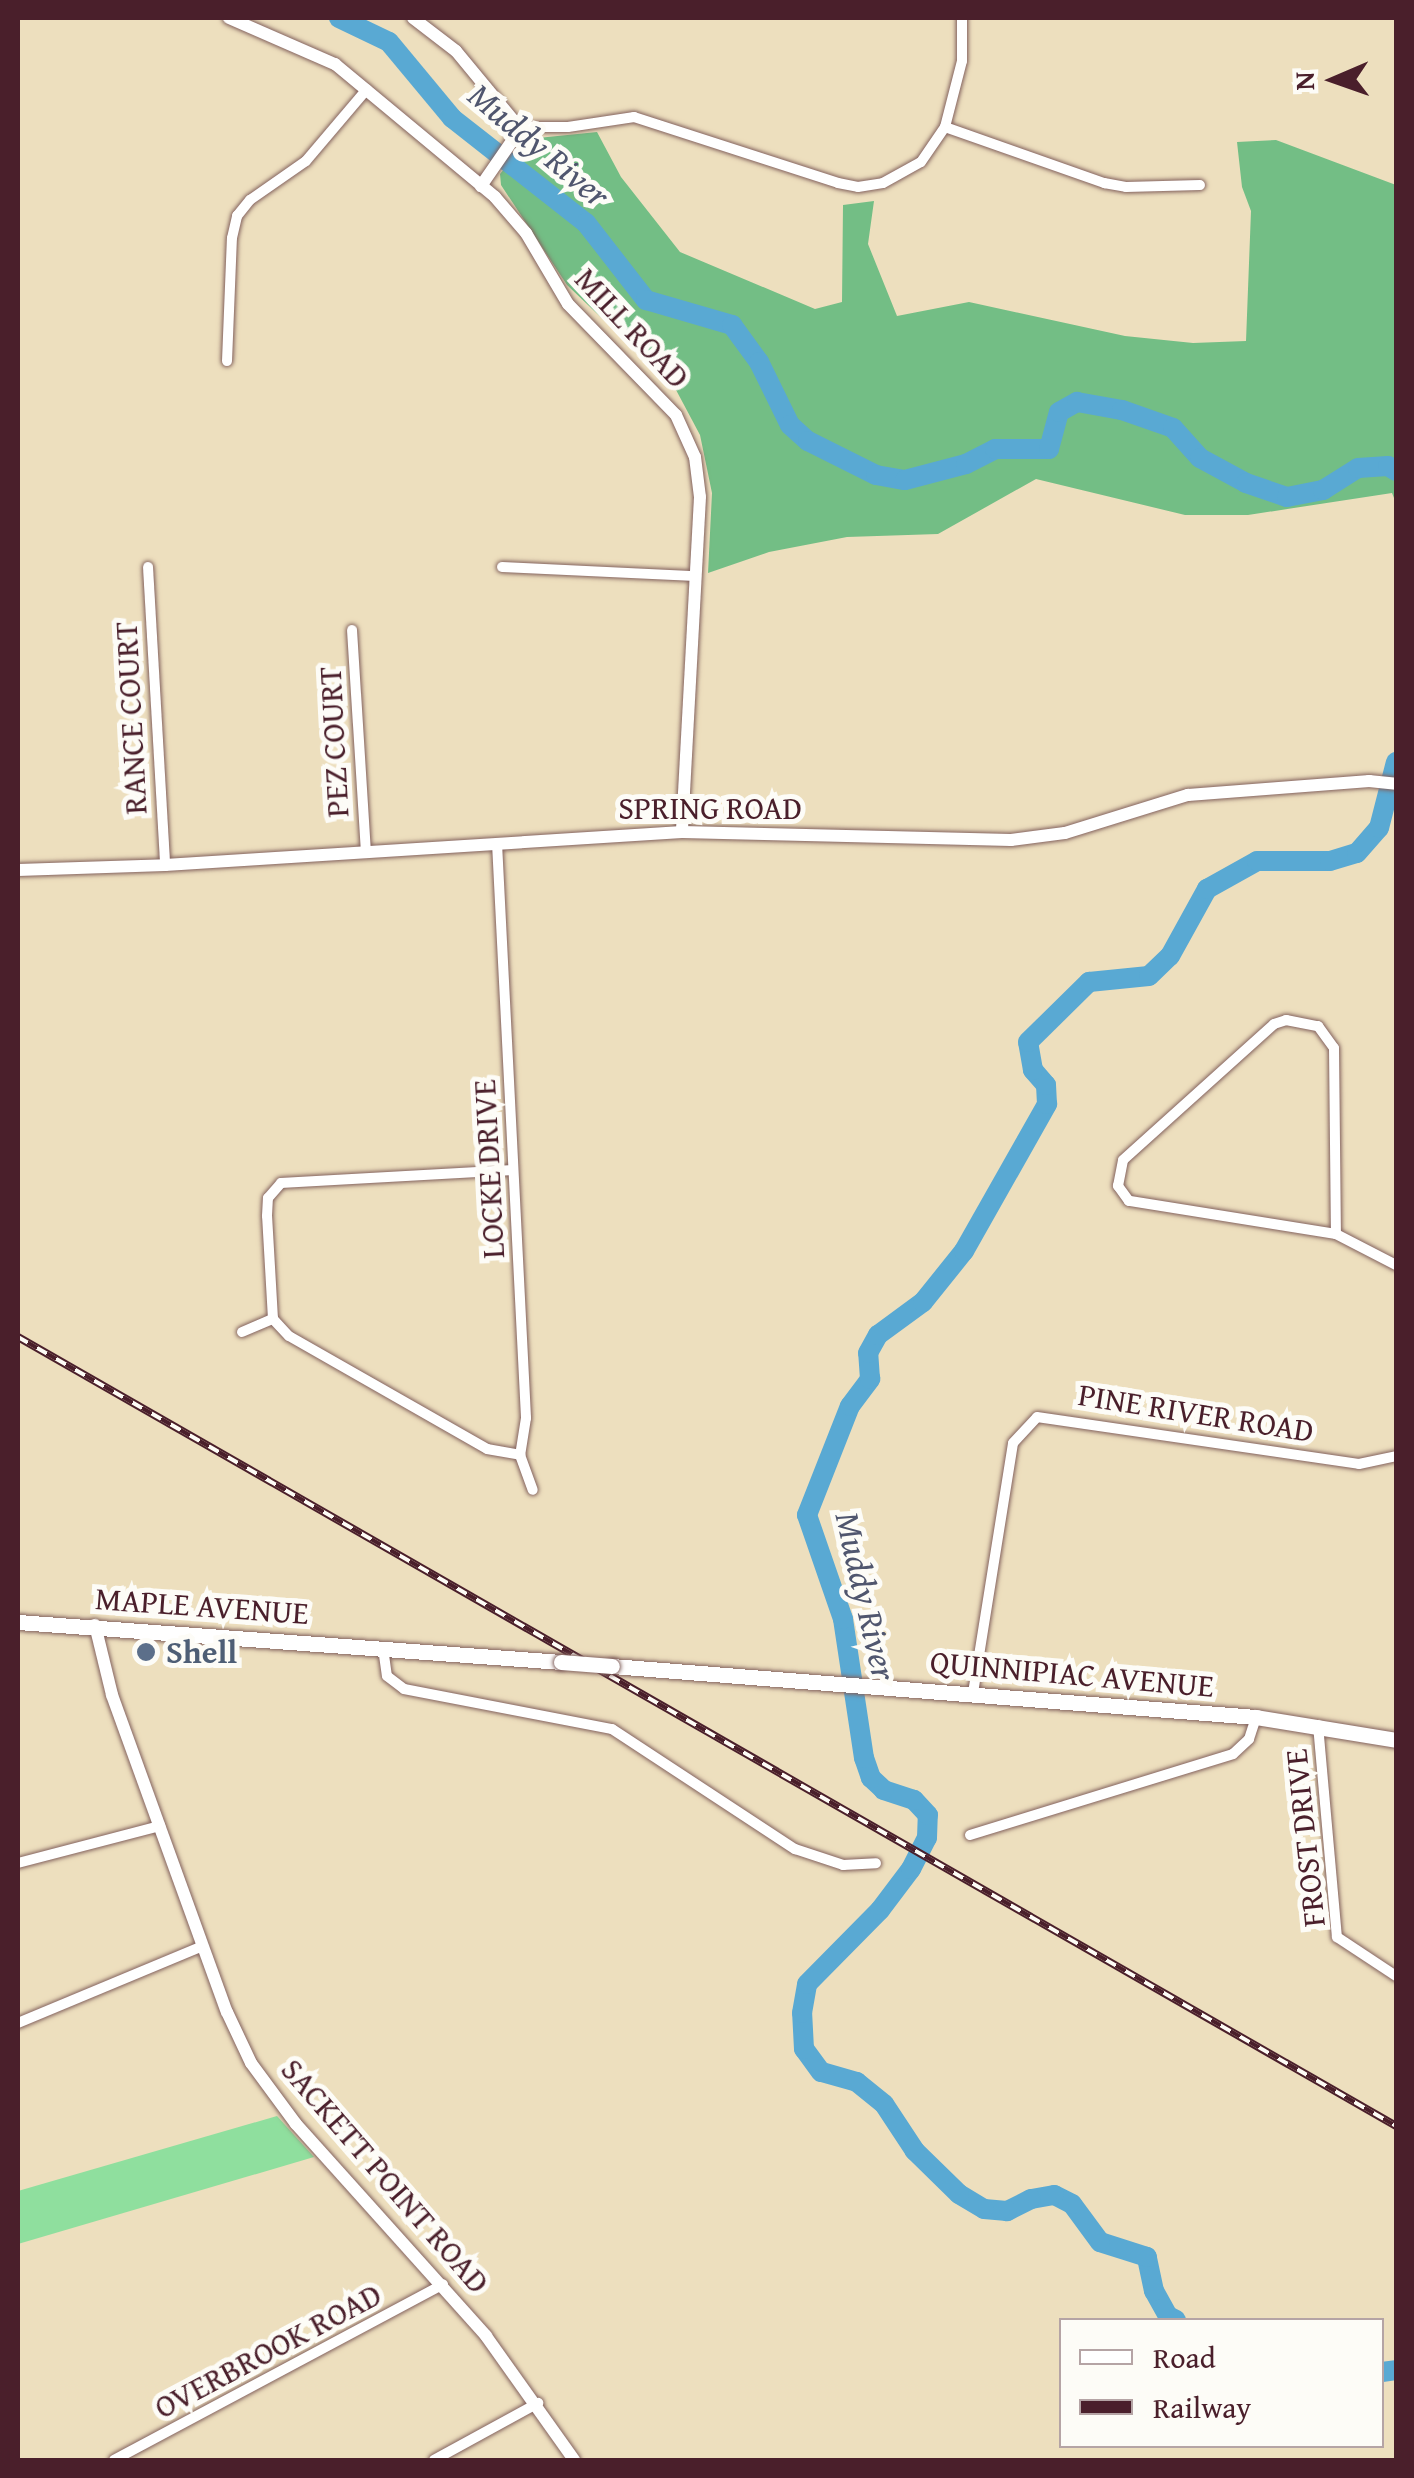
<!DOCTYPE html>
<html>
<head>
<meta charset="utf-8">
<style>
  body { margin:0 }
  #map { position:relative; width:1414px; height:2478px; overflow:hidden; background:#eddfbe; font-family:"Gentium Book Plus",serif }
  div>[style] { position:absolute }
  .green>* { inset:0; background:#8fdf9e }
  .forest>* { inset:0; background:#73be85 }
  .river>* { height:20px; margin:-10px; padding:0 10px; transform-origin:10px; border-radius:10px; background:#59a9d3 }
  .roads { filter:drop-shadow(0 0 2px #83625e) drop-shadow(0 0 2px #83625e) }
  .minor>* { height:10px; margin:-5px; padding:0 5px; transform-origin:5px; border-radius:5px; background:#fff }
  .tertiary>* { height:12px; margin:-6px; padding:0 6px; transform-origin:6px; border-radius:6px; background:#fff }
  .secondary>* { height:15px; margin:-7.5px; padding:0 7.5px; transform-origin:7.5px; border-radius:7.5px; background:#fff }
  .rail>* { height:8px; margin-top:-4px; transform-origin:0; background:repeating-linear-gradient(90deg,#fdfcf7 0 11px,#4a1f2b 0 22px); box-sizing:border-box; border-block:2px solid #4a1f2b }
  .bridges { filter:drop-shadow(0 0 2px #83625e) drop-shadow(0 0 2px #83625e) }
  .secondary-bridge>* { height:15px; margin:-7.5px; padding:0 7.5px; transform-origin:7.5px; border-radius:7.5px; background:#fff }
  .dots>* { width:28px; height:28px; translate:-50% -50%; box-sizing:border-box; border:5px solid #fdfcf7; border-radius:50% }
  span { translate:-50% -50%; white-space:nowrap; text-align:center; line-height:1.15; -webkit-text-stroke:10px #fdfcf7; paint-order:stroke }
  .street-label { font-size:32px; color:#4a1f2b }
  .service-label { font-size:32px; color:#4e5e75; font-weight:700 }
  .left { translate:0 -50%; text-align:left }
  .water-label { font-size:35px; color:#50566e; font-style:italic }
  .frame { position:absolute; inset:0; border:20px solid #4a1f2b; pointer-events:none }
  .legend { position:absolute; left:1059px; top:2318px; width:325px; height:130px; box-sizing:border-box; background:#fdfcf7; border:2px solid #b5a4a5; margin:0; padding:12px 18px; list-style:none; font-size:30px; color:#4a1f2b }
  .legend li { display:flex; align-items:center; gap:20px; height:50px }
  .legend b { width:50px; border:2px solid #b5a4a5 }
  .north { position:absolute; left:1284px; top:30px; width:100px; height:100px; -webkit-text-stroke:8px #fdfcf7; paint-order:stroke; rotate:268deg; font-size:28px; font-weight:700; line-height:40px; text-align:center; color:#4a1f2b }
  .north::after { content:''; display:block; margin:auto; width:35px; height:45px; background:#4a1f2b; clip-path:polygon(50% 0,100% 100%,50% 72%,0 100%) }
</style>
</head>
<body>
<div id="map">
  <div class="green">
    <i style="clip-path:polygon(277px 2116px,314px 2157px,18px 2244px,18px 2191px)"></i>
  </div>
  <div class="forest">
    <i style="clip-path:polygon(597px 132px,621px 177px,680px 252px,815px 309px,842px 302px,843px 205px,874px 201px,868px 244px,897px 316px,969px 302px,1125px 336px,1193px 343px,1246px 341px,1251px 211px,1242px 187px,1237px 142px,1276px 140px,1396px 185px,1396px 503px,1392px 493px,1248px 515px,1185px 515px,1036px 479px,938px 534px,847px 537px,769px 552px,708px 573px,712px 493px,700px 435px,675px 388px,567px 285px,501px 185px,500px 174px,528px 139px)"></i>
  </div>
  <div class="river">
    <i style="left:339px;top:18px;width:55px;rotate:25.6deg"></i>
    <i style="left:389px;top:42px;width:99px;rotate:50.3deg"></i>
    <i style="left:452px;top:118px;width:170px;rotate:38.1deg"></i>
    <i style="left:586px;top:223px;width:98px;rotate:52.1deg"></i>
    <i style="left:646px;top:300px;width:90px;rotate:16.2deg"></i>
    <i style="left:732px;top:325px;width:46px;rotate:53.9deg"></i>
    <i style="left:759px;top:362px;width:70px;rotate:63.8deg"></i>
    <i style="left:790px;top:425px;width:24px;rotate:42deg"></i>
    <i style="left:808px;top:441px;width:76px;rotate:26.6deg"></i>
    <i style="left:876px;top:475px;width:29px;rotate:10deg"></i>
    <i style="left:905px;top:480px;width:63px;rotate:-14.7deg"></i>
    <i style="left:966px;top:464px;width:33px;rotate:-27deg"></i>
    <i style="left:995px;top:449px;width:54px"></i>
    <i style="left:1049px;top:449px;width:38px;rotate:-75deg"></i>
    <i style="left:1059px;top:412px;width:21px;rotate:-29deg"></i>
    <i style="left:1077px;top:402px;width:46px;rotate:10.1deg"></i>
    <i style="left:1122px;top:410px;width:54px;rotate:19.4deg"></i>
    <i style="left:1173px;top:428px;width:40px;rotate:48deg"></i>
    <i style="left:1200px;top:458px;width:52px;rotate:28.5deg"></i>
    <i style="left:1246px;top:483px;width:43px;rotate:18.9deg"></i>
    <i style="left:1287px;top:497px;width:37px;rotate:-11deg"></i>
    <i style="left:1323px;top:490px;width:41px;rotate:-32.2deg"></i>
    <i style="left:1358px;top:468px;width:30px;rotate:-4deg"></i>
    <i style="left:1388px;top:466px;width:9px;rotate:32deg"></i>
    <i style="left:1176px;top:2320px;width:9px;rotate:-153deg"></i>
    <i style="left:1168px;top:2316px;width:29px;rotate:-119deg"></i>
    <i style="left:1154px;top:2291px;width:35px;rotate:-102deg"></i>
    <i style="left:1147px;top:2257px;width:49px;rotate:-162.3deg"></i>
    <i style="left:1100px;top:2242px;width:47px;rotate:-126.4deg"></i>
    <i style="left:1072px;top:2204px;width:20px;rotate:-153deg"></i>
    <i style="left:1054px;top:2195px;width:23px;rotate:170deg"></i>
    <i style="left:1031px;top:2199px;width:27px;rotate:153deg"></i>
    <i style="left:1007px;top:2211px;width:23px;rotate:-175deg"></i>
    <i style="left:984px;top:2209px;width:29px;rotate:-149deg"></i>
    <i style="left:959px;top:2194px;width:62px;rotate:-135.7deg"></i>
    <i style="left:915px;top:2151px;width:56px;rotate:-123.4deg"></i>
    <i style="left:884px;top:2104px;width:35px;rotate:-141deg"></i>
    <i style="left:857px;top:2082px;width:37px;rotate:-164deg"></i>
    <i style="left:821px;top:2072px;width:29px;rotate:-126deg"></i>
    <i style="left:804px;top:2049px;width:36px;rotate:-93deg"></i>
    <i style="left:802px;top:2013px;width:29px;rotate:-80deg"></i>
    <i style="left:807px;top:1984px;width:104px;rotate:-45.4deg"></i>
    <i style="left:880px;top:1910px;width:51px;rotate:-52.9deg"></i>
    <i style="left:911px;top:1869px;width:35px;rotate:-63deg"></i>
    <i style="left:927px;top:1838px;width:23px;rotate:-88deg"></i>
    <i style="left:928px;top:1815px;width:21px;rotate:-133deg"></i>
    <i style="left:914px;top:1800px;width:32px;rotate:-162deg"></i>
    <i style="left:884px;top:1790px;width:18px;rotate:-137deg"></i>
    <i style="left:871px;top:1778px;width:21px;rotate:-109deg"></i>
    <i style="left:864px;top:1758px;width:141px;rotate:-98.6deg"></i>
    <i style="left:843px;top:1619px;width:110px;rotate:-109.1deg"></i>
    <i style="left:807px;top:1515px;width:117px;rotate:-68.5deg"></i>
    <i style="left:850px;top:1406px;width:34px;rotate:-53deg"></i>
    <i style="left:870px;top:1379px;width:26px;rotate:-94deg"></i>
    <i style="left:868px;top:1353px;width:21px;rotate:-61deg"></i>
    <i style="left:878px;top:1335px;width:56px;rotate:-36.3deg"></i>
    <i style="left:923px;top:1302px;width:65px;rotate:-51.2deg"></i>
    <i style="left:964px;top:1251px;width:169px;rotate:-60.5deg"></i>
    <i style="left:1047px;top:1104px;width:19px;rotate:-93deg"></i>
    <i style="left:1046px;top:1085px;width:20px;rotate:-131deg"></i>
    <i style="left:1033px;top:1070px;width:28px;rotate:-100deg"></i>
    <i style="left:1028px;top:1042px;width:86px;rotate:-44.5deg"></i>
    <i style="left:1089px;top:982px;width:60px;rotate:-5.7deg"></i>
    <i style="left:1149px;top:976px;width:29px;rotate:-44deg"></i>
    <i style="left:1170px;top:956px;width:77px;rotate:-61.1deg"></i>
    <i style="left:1207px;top:889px;width:57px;rotate:-29.2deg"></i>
    <i style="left:1257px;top:861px;width:73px"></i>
    <i style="left:1330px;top:861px;width:28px;rotate:-17deg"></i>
    <i style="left:1357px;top:853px;width:33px;rotate:-49deg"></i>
    <i style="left:1379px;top:828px;width:68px;rotate:-75.6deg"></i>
    <i style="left:1382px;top:2372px;width:14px;rotate:-8deg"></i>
  </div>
  <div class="roads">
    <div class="minor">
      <i style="left:516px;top:127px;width:52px"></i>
      <i style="left:568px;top:127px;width:67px;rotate:-8.6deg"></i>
      <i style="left:634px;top:117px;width:214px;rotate:17.9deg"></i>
      <i style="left:838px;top:183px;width:20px;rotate:11deg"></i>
      <i style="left:858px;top:187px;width:25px;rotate:-9deg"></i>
      <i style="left:883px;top:183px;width:43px;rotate:-28.9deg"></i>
      <i style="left:921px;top:162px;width:42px;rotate:-55.6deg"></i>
      <i style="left:945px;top:127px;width:68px;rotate:-75.6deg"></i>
      <i style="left:962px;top:61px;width:43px;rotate:-90deg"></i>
      <i style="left:945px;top:127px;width:169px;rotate:19.4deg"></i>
      <i style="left:1104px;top:183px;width:22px;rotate:10deg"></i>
      <i style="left:1126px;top:187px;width:74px;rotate:-1.5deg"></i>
      <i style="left:227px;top:361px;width:123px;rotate:-87.7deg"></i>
      <i style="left:232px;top:238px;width:23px;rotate:-77deg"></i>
      <i style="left:237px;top:216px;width:21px;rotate:-51deg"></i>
      <i style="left:250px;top:200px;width:68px;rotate:-34.9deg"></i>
      <i style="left:306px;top:161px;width:94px;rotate:-49.7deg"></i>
      <i style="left:148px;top:567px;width:298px;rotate:86.7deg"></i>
      <i style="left:502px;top:567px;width:194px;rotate:2.7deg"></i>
      <i style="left:352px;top:630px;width:222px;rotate:86.4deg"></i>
      <i style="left:497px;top:843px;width:576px;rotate:87.11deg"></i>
      <i style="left:526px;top:1418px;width:37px;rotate:99deg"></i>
      <i style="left:520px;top:1455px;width:37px;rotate:70deg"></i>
      <i style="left:1286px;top:1020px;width:33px;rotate:11deg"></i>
      <i style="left:1318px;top:1026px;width:27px;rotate:54deg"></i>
      <i style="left:1334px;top:1048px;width:186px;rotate:89.4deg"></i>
      <i style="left:1336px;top:1234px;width:210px;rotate:-170.9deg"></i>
      <i style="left:1129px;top:1201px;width:19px;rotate:-126deg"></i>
      <i style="left:1118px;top:1186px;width:26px;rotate:-79deg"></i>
      <i style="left:1123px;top:1160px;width:203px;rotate:-42deg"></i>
      <i style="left:1274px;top:1024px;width:13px;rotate:-18deg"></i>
      <i style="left:1336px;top:1234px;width:68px;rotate:27.3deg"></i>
      <i style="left:273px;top:1319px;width:103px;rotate:-93.3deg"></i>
      <i style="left:267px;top:1216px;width:18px;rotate:-87deg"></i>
      <i style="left:268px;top:1198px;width:20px;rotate:-49deg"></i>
      <i style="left:281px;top:1183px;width:232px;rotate:-3.2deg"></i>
      <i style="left:242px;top:1332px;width:34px;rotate:-23deg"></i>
      <i style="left:273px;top:1319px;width:23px;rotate:47deg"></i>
      <i style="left:289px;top:1336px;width:228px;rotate:29.7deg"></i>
      <i style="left:487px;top:1449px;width:34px;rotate:10deg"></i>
      <i style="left:383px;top:1648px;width:28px;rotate:82deg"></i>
      <i style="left:387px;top:1676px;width:21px;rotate:37deg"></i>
      <i style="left:404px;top:1689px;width:212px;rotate:10.9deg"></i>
      <i style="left:612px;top:1729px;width:219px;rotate:33.3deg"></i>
      <i style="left:795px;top:1849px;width:51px;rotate:18.4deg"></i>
      <i style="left:843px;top:1865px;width:33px;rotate:-3deg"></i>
      <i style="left:973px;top:1693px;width:253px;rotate:-80.9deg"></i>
      <i style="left:1013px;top:1443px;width:35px;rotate:-47deg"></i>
      <i style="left:1037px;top:1417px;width:325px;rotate:8.3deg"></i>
      <i style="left:1359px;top:1464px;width:38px;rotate:-12deg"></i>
      <i style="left:1318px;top:1725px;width:213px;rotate:84.9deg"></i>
      <i style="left:1337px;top:1937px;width:71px;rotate:33.5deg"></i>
      <i style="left:970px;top:1835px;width:275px;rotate:-17.1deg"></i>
      <i style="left:1233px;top:1754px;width:22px;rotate:-43deg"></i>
      <i style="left:1249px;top:1739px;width:23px;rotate:-72deg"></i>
      <i style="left:18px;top:1863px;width:147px;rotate:-14.6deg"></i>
      <i style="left:18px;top:2023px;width:200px;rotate:-22.6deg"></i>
      <i style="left:114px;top:2460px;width:373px;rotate:-28.1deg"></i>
      <i style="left:434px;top:2460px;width:119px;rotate:-28.7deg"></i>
    </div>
    <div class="tertiary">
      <i style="left:229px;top:18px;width:116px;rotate:23.5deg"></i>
      <i style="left:335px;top:64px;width:208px;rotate:39.7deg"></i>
      <i style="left:495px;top:197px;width:48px;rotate:49.3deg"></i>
      <i style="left:526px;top:233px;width:82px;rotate:59.4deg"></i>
      <i style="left:568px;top:304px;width:155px;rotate:45.8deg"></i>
      <i style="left:676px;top:415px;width:46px;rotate:65.7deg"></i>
      <i style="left:695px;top:457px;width:40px;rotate:82.9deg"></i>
      <i style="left:700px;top:497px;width:335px;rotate:93.1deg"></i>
      <i style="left:413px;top:18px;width:54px;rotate:37.5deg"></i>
      <i style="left:456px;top:51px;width:89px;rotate:50.4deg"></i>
      <i style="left:513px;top:120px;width:21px;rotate:93deg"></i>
      <i style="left:512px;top:141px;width:55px;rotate:124.6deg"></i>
      <i style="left:18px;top:870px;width:147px;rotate:-1.9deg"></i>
      <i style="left:165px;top:865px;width:518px;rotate:-3.65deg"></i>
      <i style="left:682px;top:832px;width:329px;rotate:1.4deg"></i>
      <i style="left:1011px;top:840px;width:54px;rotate:-7.4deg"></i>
      <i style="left:1065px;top:833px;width:129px;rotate:-17.2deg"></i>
      <i style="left:1188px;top:795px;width:182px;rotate:-4.4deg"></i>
      <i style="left:1369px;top:781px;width:27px;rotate:6deg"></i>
      <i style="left:95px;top:1625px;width:72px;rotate:76.3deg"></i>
      <i style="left:112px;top:1695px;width:337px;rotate:70.1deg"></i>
      <i style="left:227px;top:2012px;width:56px;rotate:64.8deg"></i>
      <i style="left:251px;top:2063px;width:76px;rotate:53.6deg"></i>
      <i style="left:296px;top:2124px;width:285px;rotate:48.1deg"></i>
      <i style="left:486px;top:2336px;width:152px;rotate:54.6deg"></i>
    </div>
    <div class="secondary">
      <i style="left:18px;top:1622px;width:544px;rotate:4.21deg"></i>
      <i style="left:612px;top:1666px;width:646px;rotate:4.53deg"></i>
      <i style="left:1256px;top:1717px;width:142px;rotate:9.3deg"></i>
    </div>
  </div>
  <div class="rail">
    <i style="left:18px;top:1337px;width:1588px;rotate:29.79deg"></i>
  </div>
  <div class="bridges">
    <div class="secondary-bridge">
      <i style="left:561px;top:1662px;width:51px;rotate:4.5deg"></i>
    </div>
  </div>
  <div class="dots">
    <i style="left:146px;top:1652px;background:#5c6f8a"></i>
  </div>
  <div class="street-label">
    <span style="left:632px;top:328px;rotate:47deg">MILL ROAD</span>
    <span style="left:131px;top:718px;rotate:-93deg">RANCE COURT</span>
    <span style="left:334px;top:742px;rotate:-93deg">PEZ COURT</span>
    <span style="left:710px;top:808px">SPRING ROAD</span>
    <span style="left:489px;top:1169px;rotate:-93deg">LOCKE DRIVE</span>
    <span style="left:1196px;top:1413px;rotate:9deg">PINE RIVER ROAD</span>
    <span style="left:202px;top:1606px;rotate:4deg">MAPLE AVENUE</span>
    <span style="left:1072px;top:1674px;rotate:5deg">QUINNIPIAC AVENUE</span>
    <span style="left:1305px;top:1838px;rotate:-96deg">FROST DRIVE</span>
    <span style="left:385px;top:2176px;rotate:49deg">SACKETT POINT ROAD</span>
    <span style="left:268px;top:2351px;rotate:-28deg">OVERBROOK ROAD</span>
  </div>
  <div class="service-label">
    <span class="left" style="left:166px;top:1652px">Shell</span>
  </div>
  <div class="water-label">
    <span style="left:539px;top:145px;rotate:40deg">Muddy River</span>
    <span style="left:866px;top:1596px;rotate:77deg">Muddy River</span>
  </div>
  <div class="frame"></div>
  <ul class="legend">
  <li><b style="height:12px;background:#fff"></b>Road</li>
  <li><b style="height:12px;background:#4a1f2b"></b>Railway</li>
  </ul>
  <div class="north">N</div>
</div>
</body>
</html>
